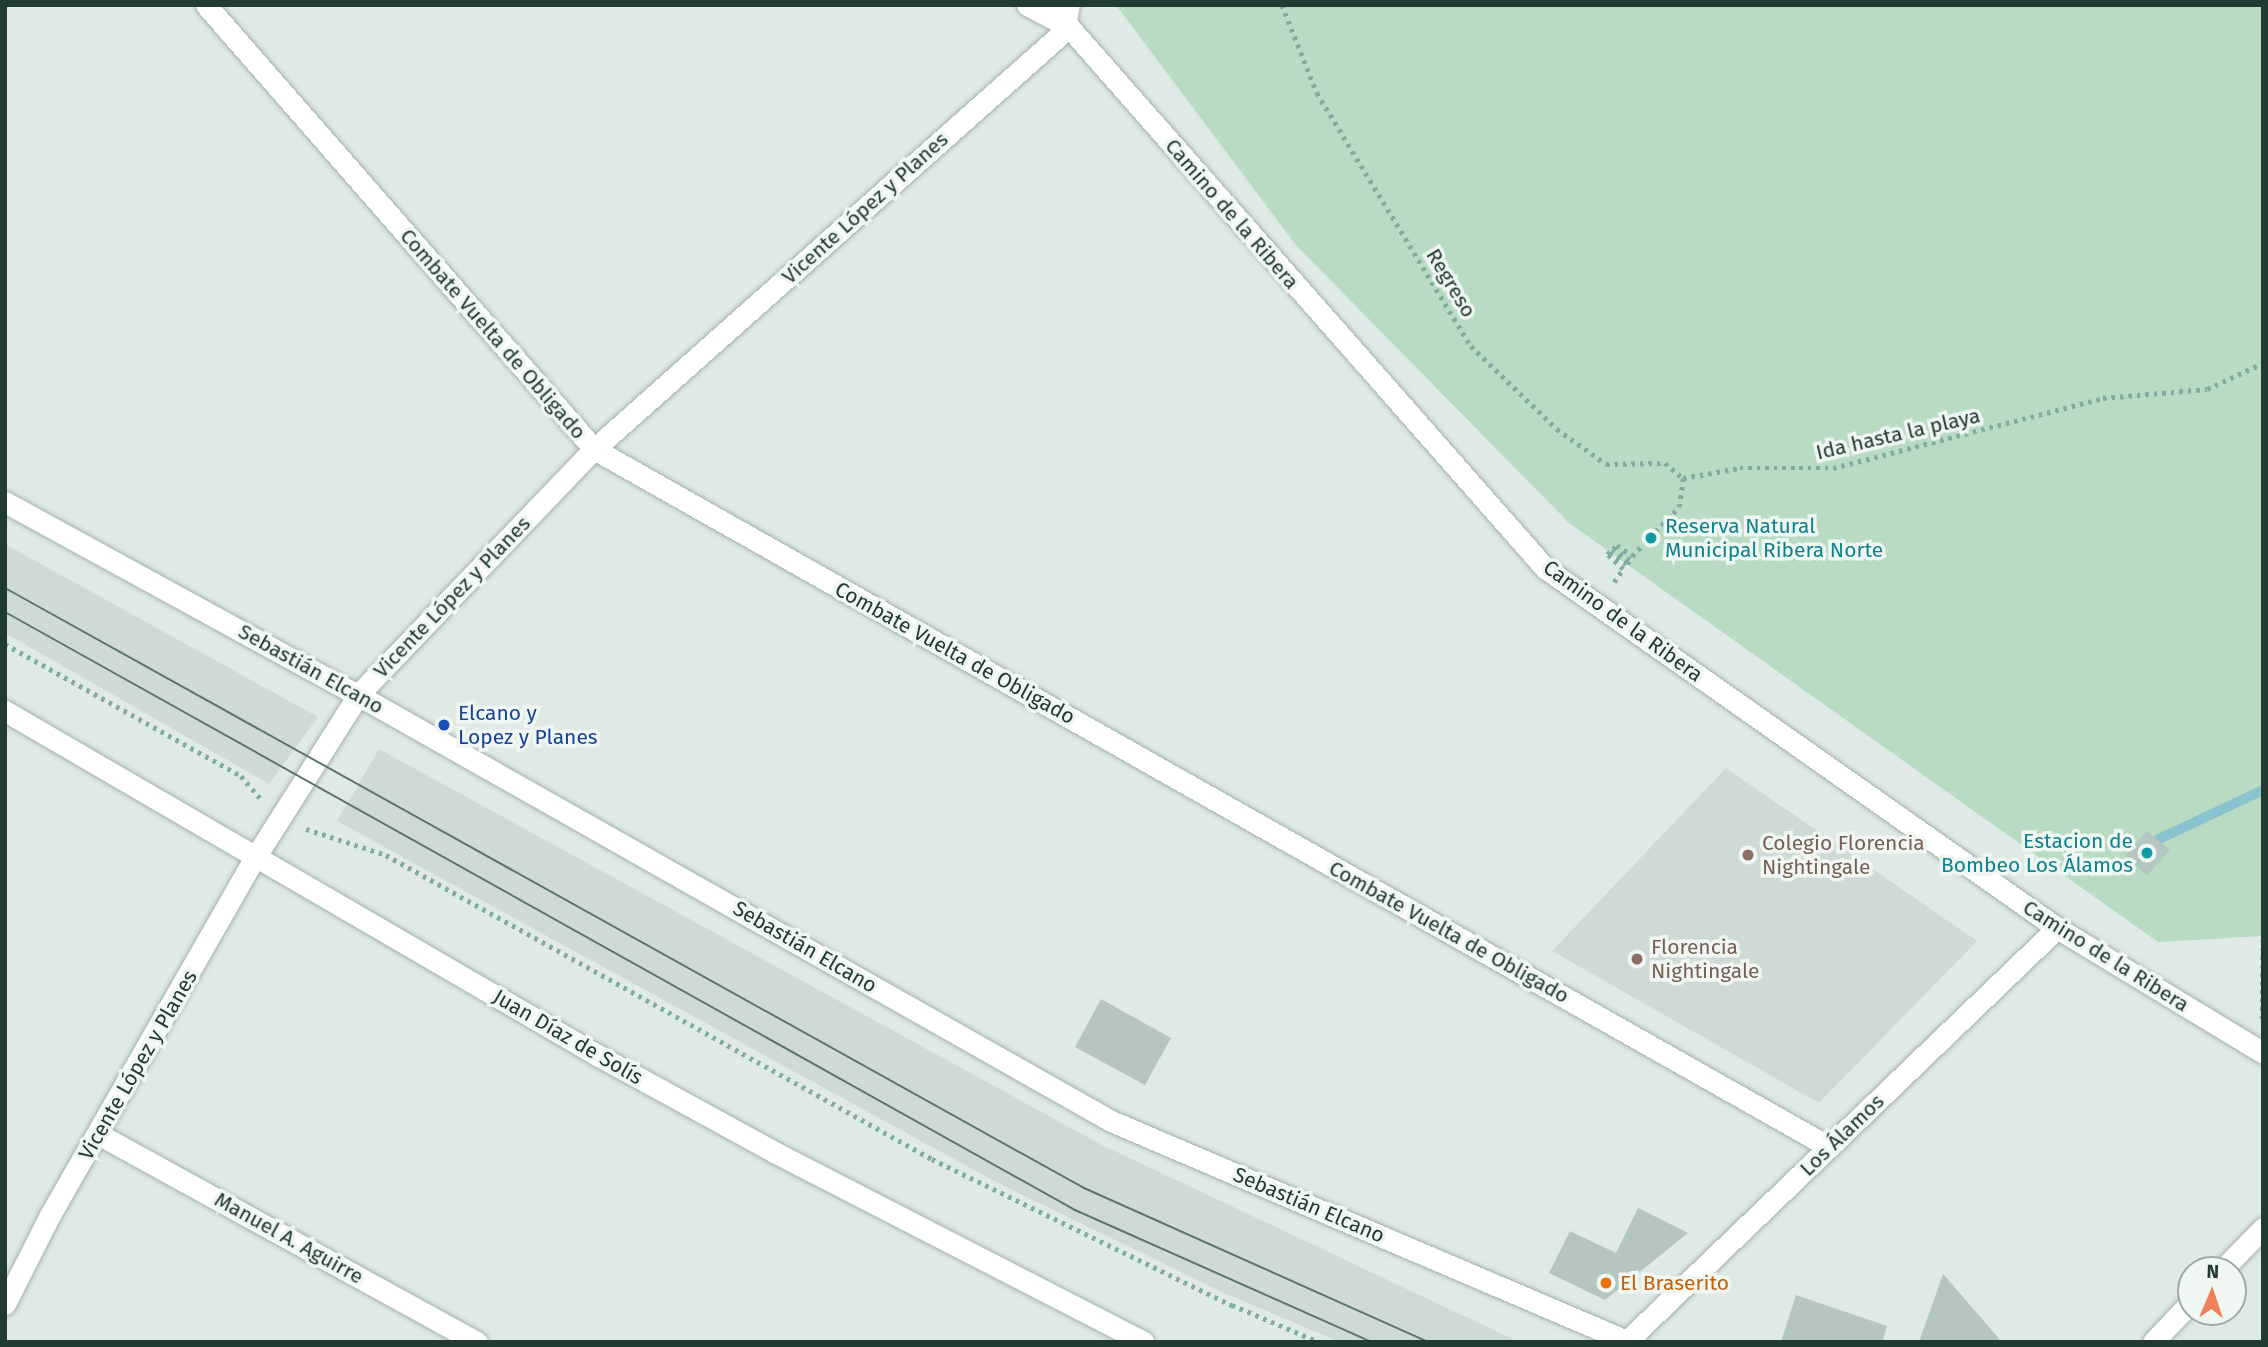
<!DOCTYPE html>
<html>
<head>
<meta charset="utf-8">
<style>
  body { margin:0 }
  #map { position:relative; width:2268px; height:1347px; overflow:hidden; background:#dfeae6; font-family:"Fira Sans",sans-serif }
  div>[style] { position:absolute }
  .built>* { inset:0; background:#cedad5 }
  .green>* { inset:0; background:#b8dbc2 }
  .stream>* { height:10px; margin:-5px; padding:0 5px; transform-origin:5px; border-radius:5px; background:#88c3cf }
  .building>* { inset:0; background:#b5c5bf }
  .path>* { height:4.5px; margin-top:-2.25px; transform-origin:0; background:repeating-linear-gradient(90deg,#80ada0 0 3.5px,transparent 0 8.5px) }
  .roads { filter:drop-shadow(0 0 2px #a2b2ad) drop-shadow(0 0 2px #a2b2ad) }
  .lane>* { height:14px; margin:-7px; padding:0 7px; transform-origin:7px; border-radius:7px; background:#fff }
  .street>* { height:21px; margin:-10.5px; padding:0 10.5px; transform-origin:10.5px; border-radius:10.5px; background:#fff }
  .tram>* { height:2px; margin:-1px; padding:0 1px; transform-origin:1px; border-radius:1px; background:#5b766f }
  .dots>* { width:19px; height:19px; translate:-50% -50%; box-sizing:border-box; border:4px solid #f0f7f3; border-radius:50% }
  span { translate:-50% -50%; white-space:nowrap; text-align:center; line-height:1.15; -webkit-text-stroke:7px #f0f7f3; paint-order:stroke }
  .street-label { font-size:21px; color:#213a33 }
  .culture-label { font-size:21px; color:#0d838f }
  .left { translate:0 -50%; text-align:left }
  .right { translate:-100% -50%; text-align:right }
  .transit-label { font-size:21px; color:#164399 }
  .education-label { font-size:21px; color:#785e54 }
  .food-label { font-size:21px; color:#c56008 }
  .frame { position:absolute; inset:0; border:7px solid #213a33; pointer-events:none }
  .north { position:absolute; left:2177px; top:1256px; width:70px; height:70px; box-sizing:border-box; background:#f0f7f3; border:2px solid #9daba6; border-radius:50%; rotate:2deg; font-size:19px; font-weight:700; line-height:28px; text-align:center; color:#213a33 }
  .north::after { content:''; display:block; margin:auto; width:24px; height:32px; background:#ef8059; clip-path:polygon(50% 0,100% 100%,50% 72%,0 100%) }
</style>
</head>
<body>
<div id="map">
  <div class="built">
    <i style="clip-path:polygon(5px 544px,318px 717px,269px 784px,5px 633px)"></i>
    <i style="clip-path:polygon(379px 749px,1102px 1145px,1519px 1342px,1340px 1342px,1224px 1293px,994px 1181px,337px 821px)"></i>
    <i style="clip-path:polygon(1726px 768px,1977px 941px,1819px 1103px,1552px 951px)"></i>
  </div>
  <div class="green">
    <i style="clip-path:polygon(1116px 5px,2263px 5px,2263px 936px,2158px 942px,1569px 523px,1295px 244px)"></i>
  </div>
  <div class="stream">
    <i style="left:2159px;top:839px;width:115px;rotate:-25.2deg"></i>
  </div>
  <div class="building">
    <i style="clip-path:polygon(2147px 831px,2170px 850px,2147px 875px,2125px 856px)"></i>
    <i style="clip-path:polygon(1101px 999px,1171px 1038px,1145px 1085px,1075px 1047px)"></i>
    <i style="clip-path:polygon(1638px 1208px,1688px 1233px,1605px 1300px,1549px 1273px,1570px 1231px,1616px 1253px)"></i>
    <i style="clip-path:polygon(1943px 1274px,2002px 1342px,1919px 1342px)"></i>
    <i style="clip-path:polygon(1796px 1295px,1887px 1326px,1882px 1342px,1781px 1342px)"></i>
  </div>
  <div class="path">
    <i style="left:1282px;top:5px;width:95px;rotate:68.3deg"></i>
    <i style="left:1317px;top:93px;width:296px;rotate:58.7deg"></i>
    <i style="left:1471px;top:346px;width:120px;rotate:44deg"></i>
    <i style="left:1557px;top:429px;width:60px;rotate:35.5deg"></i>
    <i style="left:1606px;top:464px;width:59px;rotate:-1deg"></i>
    <i style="left:1665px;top:463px;width:23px;rotate:40deg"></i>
    <i style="left:1683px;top:478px;width:58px;rotate:-10deg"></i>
    <i style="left:1740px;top:468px;width:93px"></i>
    <i style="left:1833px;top:468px;width:279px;rotate:-14.5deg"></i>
    <i style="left:2103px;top:398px;width:104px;rotate:-4.9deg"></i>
    <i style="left:2207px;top:389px;width:62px;rotate:-24.9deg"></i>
    <i style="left:1614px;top:582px;width:16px;rotate:-55deg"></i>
    <i style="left:1623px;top:569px;width:22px;rotate:-137deg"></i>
    <i style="left:1607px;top:554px;width:4px;rotate:-34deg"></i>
    <i style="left:1610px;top:552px;width:21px;rotate:35deg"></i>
    <i style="left:1627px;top:564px;width:4px;rotate:-56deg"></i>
    <i style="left:1629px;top:561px;width:20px;rotate:-143deg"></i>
    <i style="left:1613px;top:549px;width:6px;rotate:-45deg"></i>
    <i style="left:1617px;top:545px;width:19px;rotate:36deg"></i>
    <i style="left:1632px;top:556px;width:68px;rotate:-46.2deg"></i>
    <i style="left:1679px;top:507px;width:29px;rotate:-82deg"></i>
    <i style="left:5px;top:644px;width:270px;rotate:29.2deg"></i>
    <i style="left:241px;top:776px;width:29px;rotate:49deg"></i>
    <i style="left:306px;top:829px;width:84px;rotate:18deg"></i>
    <i style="left:386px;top:855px;width:625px;rotate:29.11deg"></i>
    <i style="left:932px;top:1159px;width:334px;rotate:26deg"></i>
    <i style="left:1232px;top:1305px;width:95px;rotate:23deg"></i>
    <i style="left:2262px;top:1019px;width:97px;rotate:-89.4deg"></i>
  </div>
  <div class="roads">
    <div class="lane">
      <i style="left:1069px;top:27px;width:22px;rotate:-80deg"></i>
    </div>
    <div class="street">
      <i style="left:206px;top:5px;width:590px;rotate:48.85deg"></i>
      <i style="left:594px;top:449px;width:1419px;rotate:29.47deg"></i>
      <i style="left:1027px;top:5px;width:47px;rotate:27.6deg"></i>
      <i style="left:1058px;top:5px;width:25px;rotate:63deg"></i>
      <i style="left:1069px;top:27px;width:721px;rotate:48.66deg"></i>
      <i style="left:1545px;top:568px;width:626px;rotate:35.11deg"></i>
      <i style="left:2057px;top:928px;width:241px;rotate:31.2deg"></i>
      <i style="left:5px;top:502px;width:402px;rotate:28.7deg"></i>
      <i style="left:358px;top:695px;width:865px;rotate:29.5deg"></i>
      <i style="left:1111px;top:1121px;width:563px;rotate:23.11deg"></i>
      <i style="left:5px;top:711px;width:687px;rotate:30.15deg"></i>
      <i style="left:599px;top:1056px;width:202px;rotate:28.7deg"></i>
      <i style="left:776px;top:1153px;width:413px;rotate:27.2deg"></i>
      <i style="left:100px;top:1135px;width:430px;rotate:28.8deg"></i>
      <i style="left:2222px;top:1270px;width:59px;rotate:-45.7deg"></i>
      <i style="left:5px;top:1304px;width:100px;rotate:-63.2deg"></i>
      <i style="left:50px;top:1215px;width:414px;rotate:-60.2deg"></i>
      <i style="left:256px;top:856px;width:191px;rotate:-57.6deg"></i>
      <i style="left:358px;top:695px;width:341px;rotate:-46.2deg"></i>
      <i style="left:594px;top:449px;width:635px;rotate:-41.62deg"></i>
      <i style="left:1627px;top:1341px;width:596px;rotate:-43.84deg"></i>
      <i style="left:2153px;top:1342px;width:55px;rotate:-46.5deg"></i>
    </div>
  </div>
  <div class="tram">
    <i style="left:5px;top:588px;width:1235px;rotate:29.08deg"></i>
    <i style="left:1084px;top:1188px;width:378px;rotate:24.1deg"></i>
    <i style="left:5px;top:612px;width:1226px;rotate:29.2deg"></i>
    <i style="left:1075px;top:1210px;width:325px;rotate:24deg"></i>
  </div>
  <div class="dots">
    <i style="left:1651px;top:538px;background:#0f9aa8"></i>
    <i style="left:444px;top:725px;background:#1a4fb4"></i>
    <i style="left:2147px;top:853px;background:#0f9aa8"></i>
    <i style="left:1748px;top:855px;background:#8d6e63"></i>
    <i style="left:1637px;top:959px;background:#8d6e63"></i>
    <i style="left:1606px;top:1283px;background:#e8710a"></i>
  </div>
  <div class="street-label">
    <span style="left:865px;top:208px;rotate:-42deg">Vicente López y Planes</span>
    <span style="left:1232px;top:214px;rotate:49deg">Camino de la Ribera</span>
    <span style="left:1451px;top:283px;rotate:59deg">Regreso</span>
    <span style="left:493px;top:334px;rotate:49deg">Combate Vuelta de Obligado</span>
    <span style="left:1898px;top:434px;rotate:-13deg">Ida hasta la playa</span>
    <span style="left:452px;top:597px;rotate:-46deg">Vicente López y Planes</span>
    <span style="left:1623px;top:621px;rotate:36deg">Camino de la Ribera</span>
    <span style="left:955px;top:653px;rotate:29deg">Combate Vuelta de Obligado</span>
    <span style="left:311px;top:669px;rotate:29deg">Sebastián Elcano</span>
    <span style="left:1449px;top:932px;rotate:29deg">Combate Vuelta de Obligado</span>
    <span style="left:805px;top:947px;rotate:30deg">Sebastián Elcano</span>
    <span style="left:2106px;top:956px;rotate:32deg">Camino de la Ribera</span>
    <span style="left:568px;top:1037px;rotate:30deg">Juan Díaz de Solís</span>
    <span style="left:138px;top:1065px;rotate:-60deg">Vicente López y Planes</span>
    <span style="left:1842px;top:1135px;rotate:-44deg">Los Álamos</span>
    <span style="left:1309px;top:1205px;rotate:23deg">Sebastián Elcano</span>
    <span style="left:289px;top:1238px;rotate:29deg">Manuel A. Aguirre</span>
  </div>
  <div class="culture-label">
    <span class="left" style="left:1665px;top:538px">Reserva Natural<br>Municipal Ribera Norte</span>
    <span class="right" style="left:2133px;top:853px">Estacion de<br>Bombeo Los Álamos</span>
  </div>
  <div class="transit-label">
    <span class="left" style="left:458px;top:725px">Elcano y<br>Lopez y Planes</span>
  </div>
  <div class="education-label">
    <span class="left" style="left:1762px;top:855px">Colegio Florencia<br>Nightingale</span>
    <span class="left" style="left:1651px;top:959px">Florencia<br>Nightingale</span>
  </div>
  <div class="food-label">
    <span class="left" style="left:1620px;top:1283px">El Braserito</span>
  </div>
  <div class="frame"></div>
  <div class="north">N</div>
</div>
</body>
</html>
